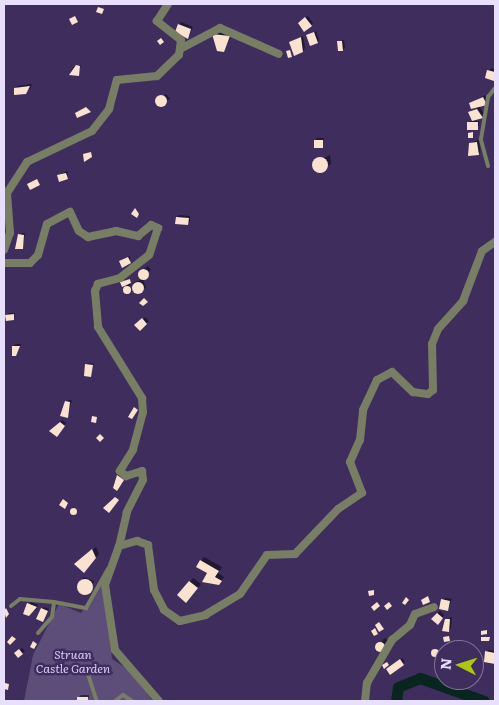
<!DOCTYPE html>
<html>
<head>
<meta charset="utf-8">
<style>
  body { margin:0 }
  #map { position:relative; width:499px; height:705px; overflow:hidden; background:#3f2d5d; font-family:Literata,serif }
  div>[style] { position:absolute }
  .green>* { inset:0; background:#5c4e79 }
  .shadow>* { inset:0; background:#0007 }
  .river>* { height:11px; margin:-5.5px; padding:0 5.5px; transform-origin:5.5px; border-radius:5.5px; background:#09251f }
  .building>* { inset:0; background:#fae2d0 }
  .round { border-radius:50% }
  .service>* { height:4px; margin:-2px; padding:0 2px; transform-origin:2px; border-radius:2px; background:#787e64 }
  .minor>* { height:8px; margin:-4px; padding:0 4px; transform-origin:4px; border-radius:4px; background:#787e64 }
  span { translate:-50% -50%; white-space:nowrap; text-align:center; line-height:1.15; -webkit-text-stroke:5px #3f2d5d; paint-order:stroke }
  .park-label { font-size:12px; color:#d8c9fc; font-style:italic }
  .frame { position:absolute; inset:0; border:5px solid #e8dffd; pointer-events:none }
  .north { position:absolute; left:434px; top:640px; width:50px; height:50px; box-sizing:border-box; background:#3f2d5d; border:1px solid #83749d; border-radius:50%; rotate:275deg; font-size:14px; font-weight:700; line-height:20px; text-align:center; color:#e8dffd }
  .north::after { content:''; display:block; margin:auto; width:18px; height:22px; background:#adc610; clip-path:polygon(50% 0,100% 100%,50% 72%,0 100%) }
</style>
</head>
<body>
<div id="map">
  <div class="green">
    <i style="clip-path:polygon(104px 581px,112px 659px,129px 670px,153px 701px,24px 701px,33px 655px,59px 604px,81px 613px)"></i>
  </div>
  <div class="shadow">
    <i style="clip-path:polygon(308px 16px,313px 23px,311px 25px,301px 21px)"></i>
    <i style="clip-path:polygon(181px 22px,193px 27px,188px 37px,179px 25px)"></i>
    <i style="clip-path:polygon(217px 31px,233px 33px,224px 50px,214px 34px)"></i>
    <i style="clip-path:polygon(316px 31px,319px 40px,317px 42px,308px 36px)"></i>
    <i style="clip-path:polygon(303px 36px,305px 48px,303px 51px,290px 42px)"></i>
    <i style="clip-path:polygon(344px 40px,345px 48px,342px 50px,338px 42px)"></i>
    <i style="clip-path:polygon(81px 65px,78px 75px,70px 74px,73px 67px)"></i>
    <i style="clip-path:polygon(491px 68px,495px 70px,494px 80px,486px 77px)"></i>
    <i style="clip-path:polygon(32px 84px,30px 89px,16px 94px,17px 86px)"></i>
    <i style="clip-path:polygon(166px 94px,170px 99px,158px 104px,164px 96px)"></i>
    <i style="clip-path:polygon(485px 95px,488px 102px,479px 106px,484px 114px,473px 120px,470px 112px,478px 108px,470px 103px)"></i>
    <i style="clip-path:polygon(471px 121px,479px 121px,479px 126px,468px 123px)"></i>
    <i style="clip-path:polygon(324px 138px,322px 147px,315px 140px,317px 138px)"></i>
    <i style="clip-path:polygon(479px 140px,480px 152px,478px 154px,470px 143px)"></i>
    <i style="clip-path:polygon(330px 155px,331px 164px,316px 173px,312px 164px)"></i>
    <i style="clip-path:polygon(68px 171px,67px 178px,58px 176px,61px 174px)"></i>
    <i style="clip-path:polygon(179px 215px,190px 216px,190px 222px,177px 217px)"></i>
    <i style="clip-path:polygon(22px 233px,25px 233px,23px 248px,20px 235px)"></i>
    <i style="clip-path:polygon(130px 256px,130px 262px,120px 261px,123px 259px)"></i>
    <i style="clip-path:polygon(148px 266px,151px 270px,141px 276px,138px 273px)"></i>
    <i style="clip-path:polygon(131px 279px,131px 281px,129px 291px,127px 293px,123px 289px,130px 283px,123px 282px)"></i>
    <i style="clip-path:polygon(143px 279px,146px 288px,134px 291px,133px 283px)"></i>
    <i style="clip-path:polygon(15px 313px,14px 319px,7px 315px,9px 313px)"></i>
    <i style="clip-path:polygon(145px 317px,149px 321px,140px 329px,136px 325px)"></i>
    <i style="clip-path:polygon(16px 344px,21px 344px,16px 355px,13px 346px)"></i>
    <i style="clip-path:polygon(89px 363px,94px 364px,90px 375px,86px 365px)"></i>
    <i style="clip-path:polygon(69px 400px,72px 400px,67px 416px,66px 402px)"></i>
    <i style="clip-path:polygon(62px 420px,66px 423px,59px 433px,51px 431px)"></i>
    <i style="clip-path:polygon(73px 507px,75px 514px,71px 511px)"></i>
    <i style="clip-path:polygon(96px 547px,99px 554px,88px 568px,79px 561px)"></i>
    <i style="clip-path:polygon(204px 557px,222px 567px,218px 573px,224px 577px,219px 584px,201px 561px)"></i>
    <i style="clip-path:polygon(83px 577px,94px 581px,89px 595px,80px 593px)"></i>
    <i style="clip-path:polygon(193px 578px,201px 584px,190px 598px,179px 595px)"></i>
    <i style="clip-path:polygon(445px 598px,452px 599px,448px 610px,443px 600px)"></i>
    <i style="clip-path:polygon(31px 602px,38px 605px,36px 610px,25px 613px)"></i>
    <i style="clip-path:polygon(44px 607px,49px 609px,43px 620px,42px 609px)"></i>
    <i style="clip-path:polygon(440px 611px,444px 615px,440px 621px,433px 619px)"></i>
    <i style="clip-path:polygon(452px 617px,451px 628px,449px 630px,447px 619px)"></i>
    <i style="clip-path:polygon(385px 638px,388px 641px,375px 651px,383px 640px)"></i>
    <i style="clip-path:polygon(22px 648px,25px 651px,18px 657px,15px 654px)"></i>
    <i style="clip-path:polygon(488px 650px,495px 651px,495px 663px,485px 661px)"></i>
    <i style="clip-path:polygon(441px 651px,435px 656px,431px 653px,432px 651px)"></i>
    <i style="clip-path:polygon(402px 658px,405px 662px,391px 673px,390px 667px)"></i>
    <i style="clip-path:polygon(81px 695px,89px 695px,89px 698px,79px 697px)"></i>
  </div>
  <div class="river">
    <i style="left:396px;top:701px;width:14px;rotate:-82deg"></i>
    <i style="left:398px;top:687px;width:24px;rotate:-22deg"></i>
    <i style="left:420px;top:678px;width:68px;rotate:19.8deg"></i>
  </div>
  <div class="building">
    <i style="clip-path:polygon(98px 7px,104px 9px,102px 14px,96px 12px)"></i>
    <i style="clip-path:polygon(75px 16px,78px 22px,72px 25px,69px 19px)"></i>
    <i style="clip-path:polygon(305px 17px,312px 26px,304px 32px,298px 23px)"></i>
    <i style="clip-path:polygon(178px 24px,191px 29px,188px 39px,175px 32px)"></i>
    <i style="clip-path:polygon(314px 32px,318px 43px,310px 46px,306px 35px)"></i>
    <i style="clip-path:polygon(212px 34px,230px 36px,224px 52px,217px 51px)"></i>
    <i style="clip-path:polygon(301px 37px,303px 52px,294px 56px,289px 42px)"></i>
    <i style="clip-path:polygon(161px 38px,164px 42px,160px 45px,157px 41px)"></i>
    <i style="clip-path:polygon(337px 41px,342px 41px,343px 51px,338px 51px)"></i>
    <i style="clip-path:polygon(290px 50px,292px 57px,288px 58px,286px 51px)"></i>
    <i style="clip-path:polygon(76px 65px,80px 66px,79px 76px,69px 75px)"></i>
    <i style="clip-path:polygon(487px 70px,495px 72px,494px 81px,485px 78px)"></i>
    <i style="clip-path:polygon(30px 86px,26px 94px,14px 95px,14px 88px)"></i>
    <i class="round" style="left:155px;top:95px;width:12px;height:12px"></i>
    <i style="clip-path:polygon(483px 97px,487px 105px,471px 109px,469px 103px)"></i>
    <i style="clip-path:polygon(86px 107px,91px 112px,77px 118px,75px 113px)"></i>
    <i style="clip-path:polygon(477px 109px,483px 118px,472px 121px,468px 112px)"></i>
    <i style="clip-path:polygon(467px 122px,478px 122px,478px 130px,467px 130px)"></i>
    <i style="clip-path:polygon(473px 132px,473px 138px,468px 138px,468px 133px)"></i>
    <i style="clip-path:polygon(314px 140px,323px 140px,323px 148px,314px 148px)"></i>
    <i style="clip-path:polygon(477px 142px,479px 155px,468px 156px,469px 143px)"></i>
    <i style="clip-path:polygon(91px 152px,92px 157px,84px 162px,83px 154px)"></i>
    <i class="round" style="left:312px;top:157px;width:16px;height:16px"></i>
    <i style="clip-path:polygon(66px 173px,68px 179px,59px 182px,57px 175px)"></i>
    <i style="clip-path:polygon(37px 179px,40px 185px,30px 190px,27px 184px)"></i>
    <i style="clip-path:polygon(135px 208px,139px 214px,137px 218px,131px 214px)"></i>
    <i style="clip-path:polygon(176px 217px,189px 218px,188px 225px,175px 224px)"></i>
    <i style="clip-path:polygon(18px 234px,24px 235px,23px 249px,15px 249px)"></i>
    <i style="clip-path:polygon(128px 257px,131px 263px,122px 268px,119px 261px)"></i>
    <i class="round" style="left:137.5px;top:268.5px;width:11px;height:11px"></i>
    <i style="clip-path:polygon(130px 279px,131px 283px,122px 287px,120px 282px)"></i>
    <i class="round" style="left:132px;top:282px;width:12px;height:12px"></i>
    <i class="round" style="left:123px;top:286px;width:8px;height:8px"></i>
    <i style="clip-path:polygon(144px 298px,148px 302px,143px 306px,139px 303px)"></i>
    <i style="clip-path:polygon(14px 314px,14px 320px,6px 321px,5px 315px)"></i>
    <i style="clip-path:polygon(142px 318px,147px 324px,140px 331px,134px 325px)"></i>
    <i style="clip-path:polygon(12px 346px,20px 346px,16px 356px,12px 356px)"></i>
    <i style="clip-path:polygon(85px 364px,93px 365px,91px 377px,84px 376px)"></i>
    <i style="clip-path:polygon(65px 401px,70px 402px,68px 418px,60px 416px)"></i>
    <i style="clip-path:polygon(134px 407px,138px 410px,132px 419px,128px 417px)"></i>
    <i style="clip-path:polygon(92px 416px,97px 417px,96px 423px,91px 422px)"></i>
    <i style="clip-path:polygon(60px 422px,65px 426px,57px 437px,49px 431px)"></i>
    <i style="clip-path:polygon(100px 434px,104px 438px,100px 442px,96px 438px)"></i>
    <i style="clip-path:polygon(117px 475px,124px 480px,117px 491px,113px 488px)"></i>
    <i style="clip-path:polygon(115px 497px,119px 500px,109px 513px,103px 508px)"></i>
    <i style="clip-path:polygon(63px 499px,68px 503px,65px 509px,59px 505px)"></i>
    <i class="round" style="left:69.5px;top:507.5px;width:7px;height:7px"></i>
    <i style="clip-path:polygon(92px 549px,96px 558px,84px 573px,74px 564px)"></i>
    <i style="clip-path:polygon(200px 560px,219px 571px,215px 577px,222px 581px,219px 585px,202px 582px,207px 573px,196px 567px)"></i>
    <i class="round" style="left:77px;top:579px;width:16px;height:16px"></i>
    <i style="clip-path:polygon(189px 581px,198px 588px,186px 603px,177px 595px)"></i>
    <i style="clip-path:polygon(374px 590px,374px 595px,369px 596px,368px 591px)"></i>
    <i style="clip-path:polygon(428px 596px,430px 602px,423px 605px,421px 600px)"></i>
    <i style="clip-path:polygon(406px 597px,409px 600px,405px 605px,402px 603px)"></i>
    <i style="clip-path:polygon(441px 599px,450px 601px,448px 611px,439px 609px)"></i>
    <i style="clip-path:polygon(377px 602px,380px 606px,374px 611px,371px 607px)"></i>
    <i style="clip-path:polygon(389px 602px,392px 606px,387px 610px,384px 606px)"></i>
    <i style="clip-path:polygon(27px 603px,37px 607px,29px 616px,23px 614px)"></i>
    <i style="clip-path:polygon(6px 608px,9px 614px,6px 618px,4px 611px)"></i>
    <i style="clip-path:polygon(41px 608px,48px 611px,43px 622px,36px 619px)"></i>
    <i style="clip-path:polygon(437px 613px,443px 618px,438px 625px,431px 619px)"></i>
    <i style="clip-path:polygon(445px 619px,450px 619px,449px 632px,442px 631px)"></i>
    <i style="clip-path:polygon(379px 622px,384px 629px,379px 632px,375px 625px)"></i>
    <i style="clip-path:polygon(375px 628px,378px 634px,374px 636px,371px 631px)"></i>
    <i style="clip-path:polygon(487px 630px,487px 634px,481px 635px,481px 631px)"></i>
    <i style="clip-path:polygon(12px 636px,16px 639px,10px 645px,7px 642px)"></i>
    <i style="clip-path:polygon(449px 636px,450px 641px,444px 642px,443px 637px)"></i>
    <i style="clip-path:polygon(481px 637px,490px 637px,489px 641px,481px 641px)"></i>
    <i style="clip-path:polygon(33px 641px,37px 644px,34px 649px,30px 647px)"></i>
    <i class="round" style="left:375px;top:642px;width:10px;height:10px"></i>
    <i class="round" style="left:431px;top:649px;width:8px;height:8px"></i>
    <i style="clip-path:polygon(19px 649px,23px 654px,18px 658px,14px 653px)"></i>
    <i style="clip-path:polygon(485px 651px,495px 653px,495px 664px,484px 662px)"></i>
    <i style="clip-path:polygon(479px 657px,482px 663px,477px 666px,474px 659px)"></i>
    <i style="clip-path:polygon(400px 659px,404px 665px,390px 675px,386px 669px)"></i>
    <i style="clip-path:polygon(387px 662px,389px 665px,384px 669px,382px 665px)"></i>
    <i style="clip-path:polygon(5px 683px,9px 684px,8px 690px,4px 689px)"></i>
    <i style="clip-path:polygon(77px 697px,88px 697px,88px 701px,77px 701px)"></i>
  </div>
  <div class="service">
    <i style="left:488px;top:166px;width:28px;rotate:-105deg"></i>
    <i style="left:481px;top:139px;width:43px;rotate:-80.5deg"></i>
    <i style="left:488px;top:97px;width:11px;rotate:-52deg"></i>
    <i style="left:11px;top:606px;width:11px;rotate:-38deg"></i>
    <i style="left:20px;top:599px;width:34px;rotate:5deg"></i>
    <i style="left:38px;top:633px;width:21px;rotate:-49deg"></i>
    <i style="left:52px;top:617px;width:15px;rotate:-82deg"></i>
    <i style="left:54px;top:602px;width:33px;rotate:11deg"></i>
    <i style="left:86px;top:608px;width:45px;rotate:-60.6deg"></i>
    <i style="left:86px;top:668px;width:35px;rotate:72deg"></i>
    <i style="left:115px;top:701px;width:10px;rotate:-37deg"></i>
    <i style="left:123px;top:695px;width:11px;rotate:34deg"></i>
  </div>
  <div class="minor">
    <i style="left:182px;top:48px;width:43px;rotate:-27.8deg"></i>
    <i style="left:220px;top:28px;width:64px;rotate:23.8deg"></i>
    <i style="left:4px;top:250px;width:18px;rotate:-71deg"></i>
    <i style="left:10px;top:233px;width:40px;rotate:-94.3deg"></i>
    <i style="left:7px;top:193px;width:37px;rotate:-57deg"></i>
    <i style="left:27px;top:162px;width:72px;rotate:-25.5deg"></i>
    <i style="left:92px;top:131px;width:28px;rotate:-52deg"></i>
    <i style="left:109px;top:109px;width:30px;rotate:-75deg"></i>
    <i style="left:117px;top:80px;width:40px;rotate:-5.7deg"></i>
    <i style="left:157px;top:76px;width:30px;rotate:-44deg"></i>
    <i style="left:179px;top:55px;width:15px;rotate:-82deg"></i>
    <i style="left:181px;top:40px;width:31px;rotate:-142deg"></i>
    <i style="left:157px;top:21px;width:20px;rotate:-57deg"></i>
    <i style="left:4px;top:263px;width:26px"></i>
    <i style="left:30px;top:263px;width:11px;rotate:-45deg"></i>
    <i style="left:38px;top:255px;width:32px;rotate:-74deg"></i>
    <i style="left:47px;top:224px;width:26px;rotate:-28deg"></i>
    <i style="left:70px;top:212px;width:21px;rotate:65deg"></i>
    <i style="left:79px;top:231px;width:11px;rotate:34deg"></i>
    <i style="left:88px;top:237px;width:29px;rotate:-12deg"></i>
    <i style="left:116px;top:231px;width:23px;rotate:13deg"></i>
    <i style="left:138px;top:236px;width:17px;rotate:-40deg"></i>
    <i style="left:151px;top:225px;width:8px;rotate:23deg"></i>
    <i style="left:158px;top:228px;width:28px;rotate:108deg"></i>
    <i style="left:149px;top:255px;width:37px;rotate:142deg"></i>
    <i style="left:120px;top:278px;width:23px;rotate:165deg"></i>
    <i style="left:98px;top:284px;width:8px;rotate:113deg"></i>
    <i style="left:95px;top:291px;width:36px;rotate:85deg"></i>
    <i style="left:98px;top:327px;width:84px;rotate:58.2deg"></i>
    <i style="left:142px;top:398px;width:14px;rotate:86deg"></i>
    <i style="left:143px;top:412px;width:39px;rotate:105deg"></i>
    <i style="left:133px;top:450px;width:25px;rotate:122deg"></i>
    <i style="left:120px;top:471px;width:8px;rotate:40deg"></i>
    <i style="left:126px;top:476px;width:17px;rotate:-17deg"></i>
    <i style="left:142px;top:471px;width:9px;rotate:84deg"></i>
    <i style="left:143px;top:480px;width:36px;rotate:117deg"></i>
    <i style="left:127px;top:512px;width:35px;rotate:103deg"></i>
    <i style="left:159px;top:701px;width:67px;rotate:-130.8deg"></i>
    <i style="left:115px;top:650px;width:66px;rotate:-98.7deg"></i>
    <i style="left:105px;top:585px;width:41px;rotate:-70.3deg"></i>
    <i style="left:119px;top:546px;width:19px;rotate:-16deg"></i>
    <i style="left:137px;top:541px;width:12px;rotate:20deg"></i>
    <i style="left:148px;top:545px;width:45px;rotate:82.4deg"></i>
    <i style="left:154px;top:590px;width:22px;rotate:63deg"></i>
    <i style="left:164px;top:610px;width:19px;rotate:35deg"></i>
    <i style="left:180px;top:621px;width:26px;rotate:-13deg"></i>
    <i style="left:205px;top:615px;width:41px;rotate:-31deg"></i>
    <i style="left:240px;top:594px;width:47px;rotate:-55.3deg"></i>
    <i style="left:267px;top:555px;width:28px;rotate:-2deg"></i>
    <i style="left:295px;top:554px;width:62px;rotate:-46.3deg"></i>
    <i style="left:338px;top:509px;width:29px;rotate:-34deg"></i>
    <i style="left:362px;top:493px;width:33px;rotate:-111deg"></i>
    <i style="left:350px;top:462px;width:24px;rotate:-66deg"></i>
    <i style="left:360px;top:440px;width:30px;rotate:-84deg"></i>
    <i style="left:363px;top:410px;width:33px;rotate:-65deg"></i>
    <i style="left:377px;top:380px;width:17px;rotate:-28deg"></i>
    <i style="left:392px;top:372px;width:29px;rotate:44deg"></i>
    <i style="left:413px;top:392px;width:15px;rotate:8deg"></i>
    <i style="left:428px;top:394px;width:6px;rotate:-39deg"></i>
    <i style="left:433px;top:390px;width:46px;rotate:-91.2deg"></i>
    <i style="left:432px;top:344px;width:16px;rotate:-68deg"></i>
    <i style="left:438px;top:329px;width:38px;rotate:-48deg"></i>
    <i style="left:463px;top:301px;width:53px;rotate:-69.2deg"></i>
    <i style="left:482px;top:251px;width:16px;rotate:-35deg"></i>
    <i style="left:365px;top:701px;width:18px;rotate:-84deg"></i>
    <i style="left:367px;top:683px;width:50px;rotate:-59.8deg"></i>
    <i style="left:392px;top:640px;width:23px;rotate:-40deg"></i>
    <i style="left:410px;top:625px;width:12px;rotate:-66deg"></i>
    <i style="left:415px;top:614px;width:20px;rotate:-20deg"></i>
  </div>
  <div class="park-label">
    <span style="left:73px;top:662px">Struan<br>Castle Garden</span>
  </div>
  <div class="frame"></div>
  <div class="north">N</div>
</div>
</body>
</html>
